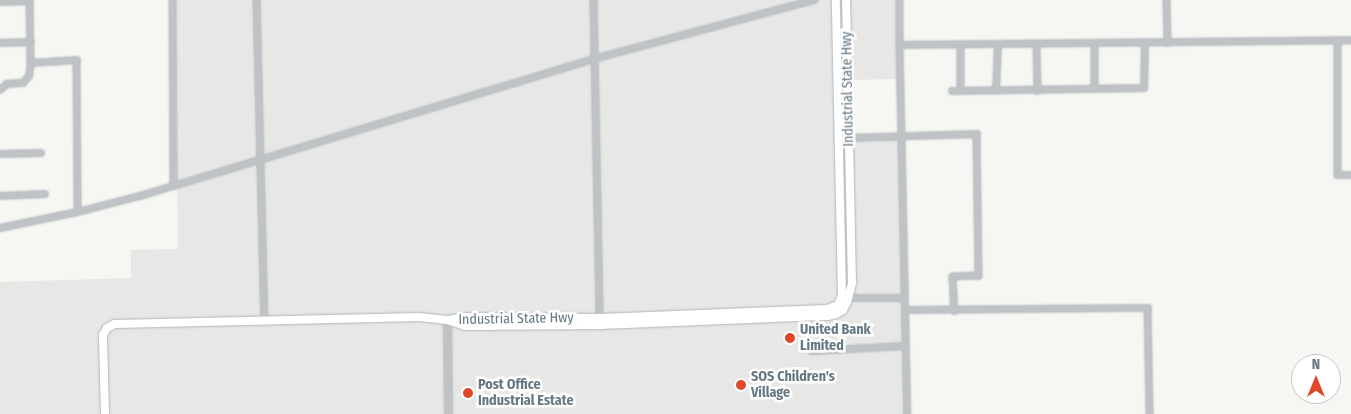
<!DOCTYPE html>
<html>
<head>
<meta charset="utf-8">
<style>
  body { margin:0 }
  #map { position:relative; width:1351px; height:414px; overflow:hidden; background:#f6f6f3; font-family:"Fira Sans Condensed",sans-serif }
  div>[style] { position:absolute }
  .built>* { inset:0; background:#e7e7e6 }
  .roads { filter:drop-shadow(0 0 1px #b1b7bb) drop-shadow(0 0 1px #b1b7bb) }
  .minor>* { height:5.5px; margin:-2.75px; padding:0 2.75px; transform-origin:2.75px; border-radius:2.75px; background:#bfc3c6 }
  .tertiary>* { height:7px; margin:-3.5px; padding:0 3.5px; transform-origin:3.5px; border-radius:3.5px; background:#bfc3c6 }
  .secondary>* { height:8px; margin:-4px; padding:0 4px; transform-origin:4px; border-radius:4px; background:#fff }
  .dots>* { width:14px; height:14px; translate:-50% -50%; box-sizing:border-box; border:2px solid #fff; border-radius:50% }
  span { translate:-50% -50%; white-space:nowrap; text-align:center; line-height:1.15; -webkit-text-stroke:5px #fff; paint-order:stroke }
  .street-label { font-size:14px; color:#657883 }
  .poi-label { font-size:14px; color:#657883; font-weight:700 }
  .left { translate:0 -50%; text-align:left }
  .north { position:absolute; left:1291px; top:354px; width:50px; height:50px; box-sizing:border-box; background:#fff; border:1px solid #c1c9cd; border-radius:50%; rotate:0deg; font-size:14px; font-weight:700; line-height:20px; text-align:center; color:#657883 }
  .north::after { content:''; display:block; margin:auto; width:18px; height:22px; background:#e04728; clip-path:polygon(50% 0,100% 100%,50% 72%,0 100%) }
</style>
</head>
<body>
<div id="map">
  <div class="built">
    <i style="clip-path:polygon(175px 0,899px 0,899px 79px,849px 80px,851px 139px,901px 139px,907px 414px,0 414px,0 282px,131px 278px,131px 250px,178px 249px)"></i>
  </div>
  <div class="roads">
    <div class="minor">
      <i style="left:30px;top:0;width:63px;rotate:89.1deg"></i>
      <i style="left:31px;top:63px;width:46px;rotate:-3.7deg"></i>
      <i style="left:77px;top:60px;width:152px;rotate:89.6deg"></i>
      <i style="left:173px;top:0;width:186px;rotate:89.7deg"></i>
      <i style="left:257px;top:0;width:320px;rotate:88.6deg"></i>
      <i style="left:594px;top:0;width:320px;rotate:88.9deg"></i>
      <i style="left:900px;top:0;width:45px;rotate:90deg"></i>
      <i style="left:900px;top:45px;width:451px;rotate:-0.6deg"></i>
      <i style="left:1167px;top:0;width:43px;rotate:88.7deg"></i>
      <i style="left:0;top:2px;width:30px;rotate:-2deg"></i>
      <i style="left:1338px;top:41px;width:134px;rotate:90deg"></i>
      <i style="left:1338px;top:175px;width:13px"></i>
      <i style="left:0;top:43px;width:31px;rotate:-2deg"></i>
      <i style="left:1095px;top:44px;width:45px;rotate:90deg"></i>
      <i style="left:900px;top:45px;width:369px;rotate:88.8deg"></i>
      <i style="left:961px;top:45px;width:46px;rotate:90deg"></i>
      <i style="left:1037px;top:45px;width:46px;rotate:88.8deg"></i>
      <i style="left:0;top:90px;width:9px;rotate:-41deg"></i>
      <i style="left:7px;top:84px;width:16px;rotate:-4deg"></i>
      <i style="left:23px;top:83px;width:9px;rotate:-49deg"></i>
      <i style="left:29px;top:76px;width:13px;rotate:-81deg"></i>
      <i style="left:952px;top:91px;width:192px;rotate:-0.9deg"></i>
      <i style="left:1144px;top:88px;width:44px;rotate:-88.7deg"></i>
      <i style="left:996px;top:91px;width:46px;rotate:-87.5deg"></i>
      <i style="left:849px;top:138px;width:128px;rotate:-1.8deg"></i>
      <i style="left:977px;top:134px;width:142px;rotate:89.2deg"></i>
      <i style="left:979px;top:276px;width:26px;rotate:178deg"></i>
      <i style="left:953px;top:277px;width:34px;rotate:87deg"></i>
      <i style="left:0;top:154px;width:41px;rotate:-1.4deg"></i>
      <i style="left:0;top:196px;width:45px;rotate:-2.5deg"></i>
      <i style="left:0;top:228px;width:80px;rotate:-11.6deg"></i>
      <i style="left:78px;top:212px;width:64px;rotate:-14.5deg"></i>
      <i style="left:140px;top:196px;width:474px;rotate:-16.8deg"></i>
      <i style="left:594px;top:59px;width:228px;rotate:-15deg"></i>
      <i style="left:850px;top:298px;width:55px"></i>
      <i style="left:905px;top:310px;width:243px;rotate:-0.5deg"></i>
      <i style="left:1148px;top:308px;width:106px;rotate:88.9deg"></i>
      <i style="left:811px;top:351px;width:95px;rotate:-3deg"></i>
    </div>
    <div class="tertiary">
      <i style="left:447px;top:320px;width:94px;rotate:89.4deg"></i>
    </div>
    <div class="secondary">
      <i style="left:449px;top:320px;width:15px;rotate:-11deg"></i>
      <i style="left:464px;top:317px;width:136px;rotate:0.4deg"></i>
      <i style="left:600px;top:318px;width:227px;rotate:-2.3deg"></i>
      <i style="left:827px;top:309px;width:12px;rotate:-20deg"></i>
      <i style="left:838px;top:305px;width:10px;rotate:-66deg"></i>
      <i style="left:842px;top:296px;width:296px;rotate:-91.2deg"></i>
      <i style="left:105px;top:414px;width:79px;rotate:-91.5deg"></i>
      <i style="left:103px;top:335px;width:8px;rotate:-60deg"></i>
      <i style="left:107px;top:328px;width:9px;rotate:-27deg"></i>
      <i style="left:115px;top:324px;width:304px;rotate:-1.3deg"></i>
      <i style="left:419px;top:317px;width:28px;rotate:6deg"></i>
      <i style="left:447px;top:320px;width:19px;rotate:18deg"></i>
      <i style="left:465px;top:326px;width:135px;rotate:-0.4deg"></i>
      <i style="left:600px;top:325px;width:228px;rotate:-2.3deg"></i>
      <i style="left:828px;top:316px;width:8px;rotate:-14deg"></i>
      <i style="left:836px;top:314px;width:8px;rotate:-30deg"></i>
      <i style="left:843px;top:310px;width:9px;rotate:-63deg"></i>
      <i style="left:847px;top:302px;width:20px;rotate:-75deg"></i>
      <i style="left:852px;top:283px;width:283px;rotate:-91.2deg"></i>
    </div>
  </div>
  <div class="dots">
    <i style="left:790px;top:338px;background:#e04728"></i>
    <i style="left:741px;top:385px;background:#e04728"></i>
    <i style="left:468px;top:393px;background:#e04728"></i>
  </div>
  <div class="street-label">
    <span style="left:848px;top:89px;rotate:-91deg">Industrial State Hwy</span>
    <span style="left:516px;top:319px;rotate:-1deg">Industrial State Hwy</span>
  </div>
  <div class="poi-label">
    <span class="left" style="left:800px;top:338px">United Bank<br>Limited</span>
    <span class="left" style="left:751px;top:385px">SOS Children's<br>Village</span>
    <span class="left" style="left:478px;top:393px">Post Office<br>Industrial Estate</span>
  </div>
  <div class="north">N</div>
</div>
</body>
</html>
